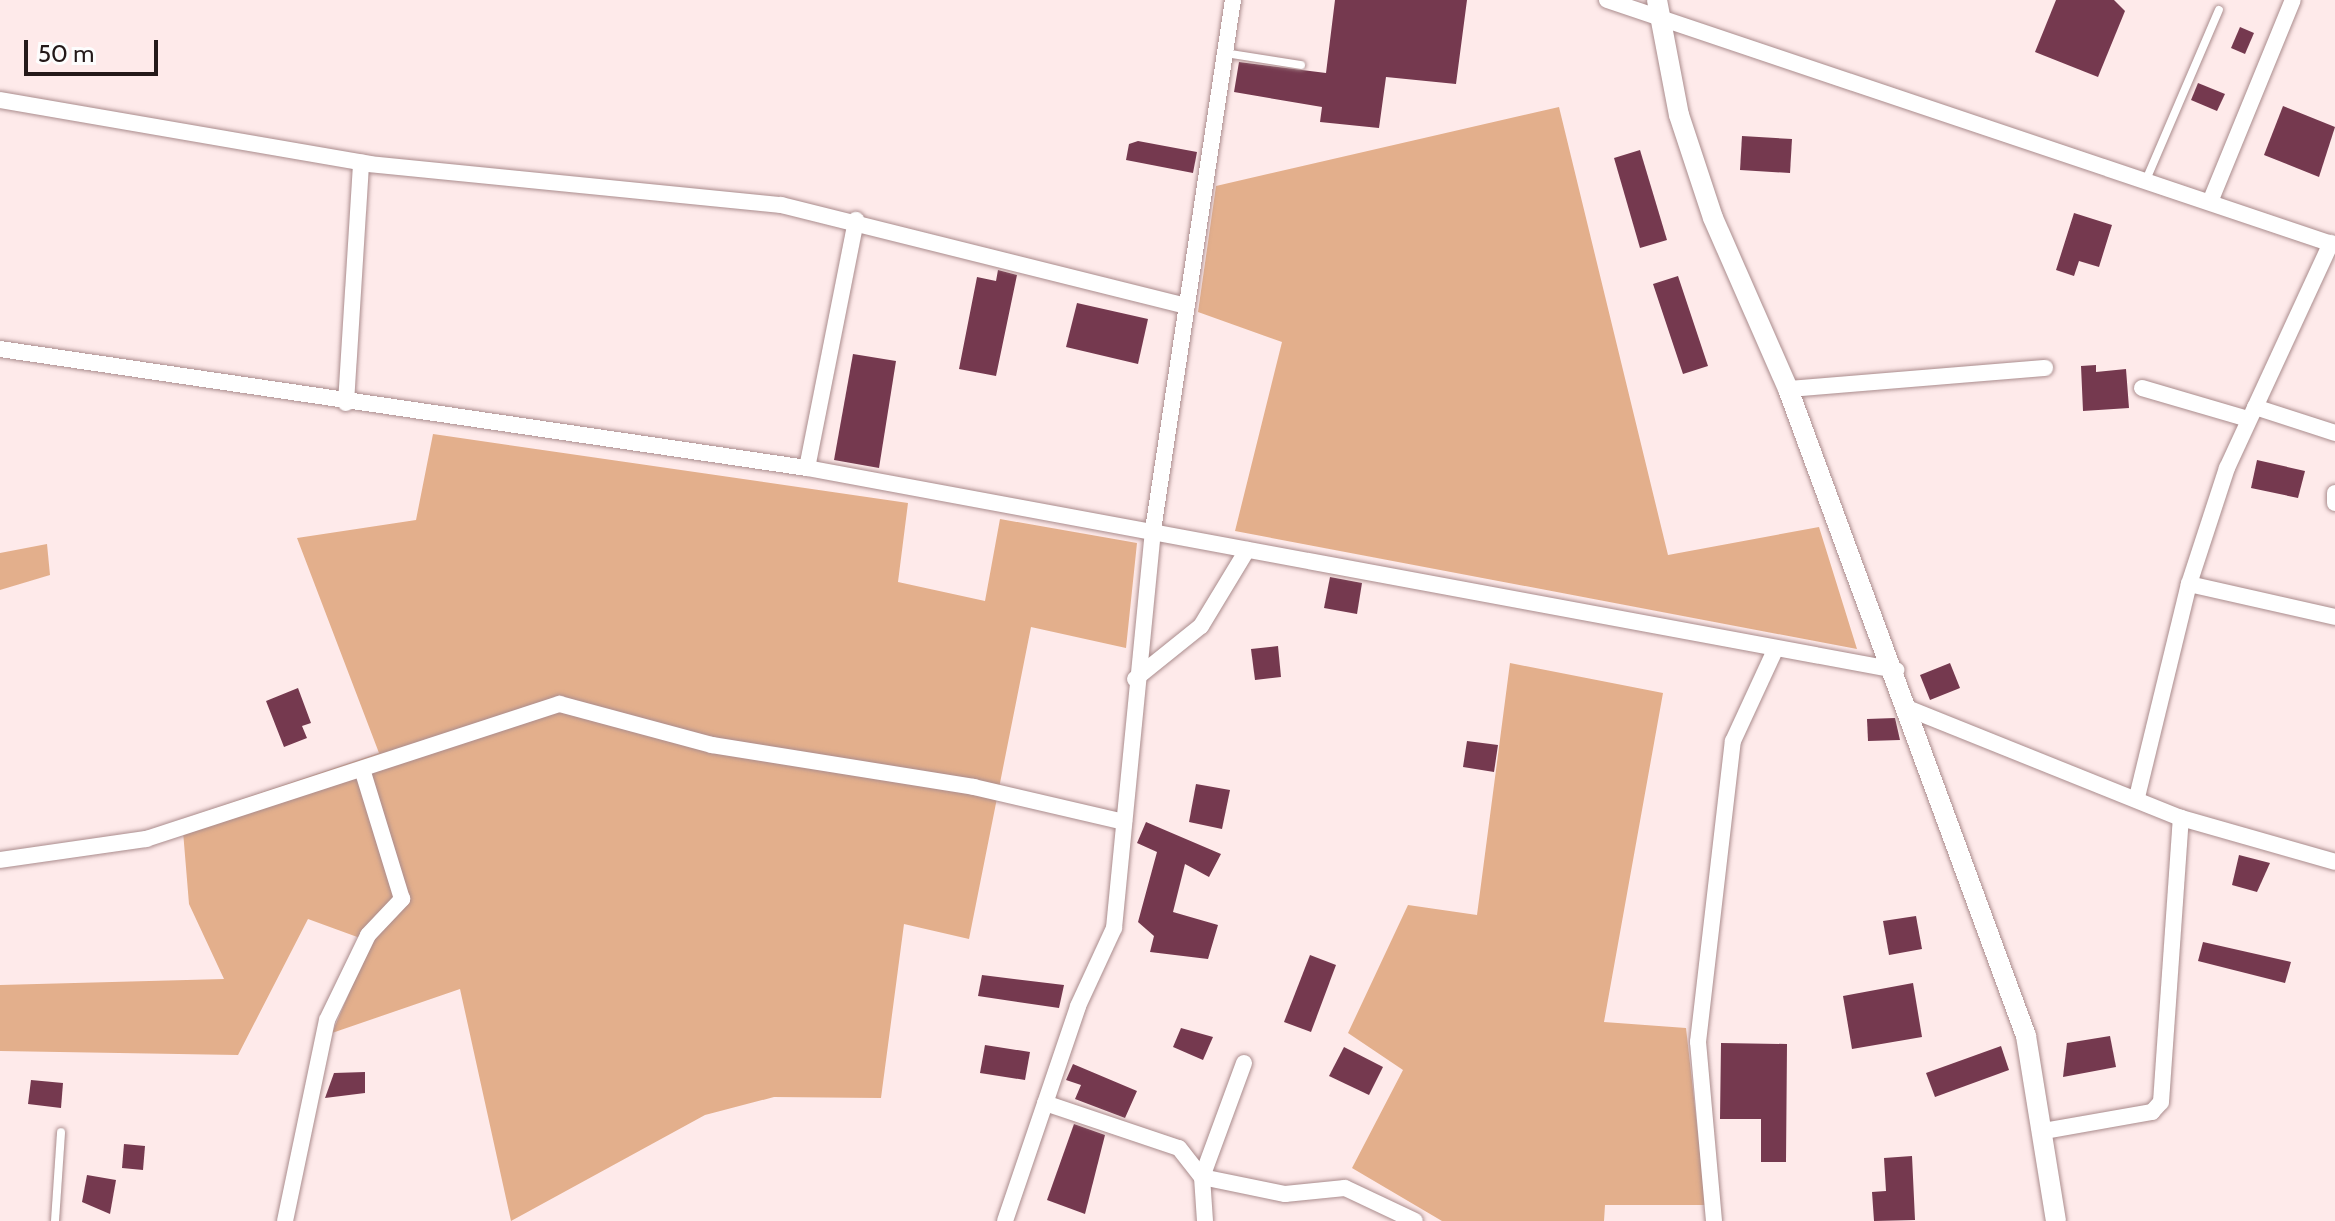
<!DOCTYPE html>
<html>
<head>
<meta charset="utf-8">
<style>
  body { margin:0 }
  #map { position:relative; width:2335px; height:1221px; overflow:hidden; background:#feeaea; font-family:Cabin,sans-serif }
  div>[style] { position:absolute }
  .green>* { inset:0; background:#e3af8c }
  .building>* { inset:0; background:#75394f }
  .roads { filter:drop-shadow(0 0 2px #aa8c8d) drop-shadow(0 0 2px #aa8c8d) }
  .service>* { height:8px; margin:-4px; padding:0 4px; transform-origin:4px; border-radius:4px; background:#fff }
  .minor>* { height:16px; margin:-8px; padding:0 8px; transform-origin:8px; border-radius:8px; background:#fff }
  .tertiary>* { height:20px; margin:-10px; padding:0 10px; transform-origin:10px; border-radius:10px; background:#fff }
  span { translate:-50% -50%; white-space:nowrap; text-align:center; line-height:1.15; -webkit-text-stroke:8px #fdfdfd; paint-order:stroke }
  .scale { position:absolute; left:24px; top:40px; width:134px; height:36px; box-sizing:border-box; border:4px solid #241919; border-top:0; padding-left:10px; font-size:24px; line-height:28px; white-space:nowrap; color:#241919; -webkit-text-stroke:6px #fdfdfd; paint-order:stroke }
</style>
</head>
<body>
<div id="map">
  <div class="green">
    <i style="clip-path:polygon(1559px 107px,1668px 555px,1819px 527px,1857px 649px,1235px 531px,1282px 342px,1198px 312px,1216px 186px)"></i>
    <i style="clip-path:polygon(433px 434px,908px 503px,898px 582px,985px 601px,1000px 519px,1137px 543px,1126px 648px,1031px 627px,969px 939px,904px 924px,881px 1098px,774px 1097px,705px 1115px,511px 1221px,460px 989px,332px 1033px,371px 942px,308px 919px,238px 1055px,0 1051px,0 985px,224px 979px,189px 904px,182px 819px,379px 753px,297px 538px,416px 520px)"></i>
    <i style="clip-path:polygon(47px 544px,50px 575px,0 590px,0 553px)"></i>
    <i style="clip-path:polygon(1510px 663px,1663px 693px,1604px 1022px,1686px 1028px,1706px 1205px,1605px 1205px,1604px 1221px,1442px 1221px,1352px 1168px,1403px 1070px,1348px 1033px,1408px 905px,1477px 915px)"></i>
  </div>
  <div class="building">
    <i style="clip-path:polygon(1335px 0,1467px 0,1456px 84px,1386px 77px,1379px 128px,1320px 122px,1322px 107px,1234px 92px,1239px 62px,1326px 73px)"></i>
    <i style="clip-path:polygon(2056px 0,2114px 0,2125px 11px,2098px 77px,2035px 52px)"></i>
    <i style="clip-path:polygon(2240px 27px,2254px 33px,2245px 54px,2231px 48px)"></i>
    <i style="clip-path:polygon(2198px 83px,2225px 94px,2217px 111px,2191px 100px)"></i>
    <i style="clip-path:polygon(2283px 106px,2335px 127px,2319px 177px,2264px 155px)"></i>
    <i style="clip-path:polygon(1742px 136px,1792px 139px,1790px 173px,1740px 170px)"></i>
    <i style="clip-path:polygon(1138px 141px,1197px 152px,1193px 173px,1126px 160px,1129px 144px)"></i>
    <i style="clip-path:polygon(1640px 150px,1667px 240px,1640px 248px,1614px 158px)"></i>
    <i style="clip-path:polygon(2074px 213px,2112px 225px,2099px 267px,2079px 261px,2074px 276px,2056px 270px)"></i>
    <i style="clip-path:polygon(998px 270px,1017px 275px,996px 376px,959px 369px,977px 277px,996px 281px)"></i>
    <i style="clip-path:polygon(1678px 276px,1708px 366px,1683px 374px,1653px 284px)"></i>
    <i style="clip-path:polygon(1077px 303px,1148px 319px,1138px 364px,1066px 347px)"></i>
    <i style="clip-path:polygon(853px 354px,896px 361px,879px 468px,834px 460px)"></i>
    <i style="clip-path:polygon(2096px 365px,2096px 372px,2126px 369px,2129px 408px,2083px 411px,2081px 366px)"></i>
    <i style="clip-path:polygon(2257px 460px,2305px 471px,2298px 498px,2251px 488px)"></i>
    <i style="clip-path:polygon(1330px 577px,1362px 583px,1357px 614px,1324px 608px)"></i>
    <i style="clip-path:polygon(1278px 646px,1281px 677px,1255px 680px,1251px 649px)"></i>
    <i style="clip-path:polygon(1950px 663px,1960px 688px,1930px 700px,1920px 675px)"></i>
    <i style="clip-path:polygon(298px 688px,311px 723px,302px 726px,307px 738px,284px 747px,266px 701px)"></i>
    <i style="clip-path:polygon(1895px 718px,1900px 740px,1868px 741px,1867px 719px)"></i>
    <i style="clip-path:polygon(1467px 741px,1498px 745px,1494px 772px,1463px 767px)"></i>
    <i style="clip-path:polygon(1196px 784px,1230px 790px,1222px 829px,1189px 822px)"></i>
    <i style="clip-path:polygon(1146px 822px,1221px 854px,1209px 877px,1185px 864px,1173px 912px,1218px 925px,1208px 959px,1150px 952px,1154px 936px,1138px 922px,1157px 852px,1137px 843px)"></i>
    <i style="clip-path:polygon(2239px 855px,2270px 863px,2257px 892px,2232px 885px)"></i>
    <i style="clip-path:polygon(1916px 916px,1922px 949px,1889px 955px,1883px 921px)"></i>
    <i style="clip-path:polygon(2203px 942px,2291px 962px,2285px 983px,2198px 961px)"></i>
    <i style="clip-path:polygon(1310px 955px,1336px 965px,1311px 1032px,1284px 1022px)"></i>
    <i style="clip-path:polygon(982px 975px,1064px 985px,1059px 1008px,978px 996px)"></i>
    <i style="clip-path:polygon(1913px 983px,1922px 1037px,1852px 1049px,1843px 996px)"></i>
    <i style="clip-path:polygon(1181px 1028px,1213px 1037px,1203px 1060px,1173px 1047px)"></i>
    <i style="clip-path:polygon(2110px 1036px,2116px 1067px,2063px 1077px,2067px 1043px)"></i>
    <i style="clip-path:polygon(1721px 1043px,1787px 1044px,1786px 1162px,1761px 1162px,1761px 1119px,1720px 1119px)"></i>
    <i style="clip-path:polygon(985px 1045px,1030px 1052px,1025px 1080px,980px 1073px)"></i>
    <i style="clip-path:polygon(2001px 1046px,2009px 1070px,1935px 1097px,1926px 1073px)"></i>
    <i style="clip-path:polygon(1344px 1047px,1383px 1067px,1369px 1095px,1329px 1076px)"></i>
    <i style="clip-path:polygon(1073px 1064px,1137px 1091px,1125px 1118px,1075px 1099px,1081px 1085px,1066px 1080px)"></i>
    <i style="clip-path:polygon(365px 1072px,365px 1093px,325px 1098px,334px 1073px)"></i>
    <i style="clip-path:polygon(31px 1080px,63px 1083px,61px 1108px,28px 1104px)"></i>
    <i style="clip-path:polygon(1074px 1124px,1105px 1135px,1085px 1214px,1047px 1200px)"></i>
    <i style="clip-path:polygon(124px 1144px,145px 1146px,143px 1170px,122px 1168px)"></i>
    <i style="clip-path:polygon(1912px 1156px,1915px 1220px,1874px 1221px,1872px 1192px,1886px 1191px,1884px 1158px)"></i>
    <i style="clip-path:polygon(87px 1175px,116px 1180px,110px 1214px,82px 1202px)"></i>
  </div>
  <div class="roads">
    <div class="service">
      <i style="left:1225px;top:53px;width:77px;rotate:9deg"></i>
      <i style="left:2146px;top:180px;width:185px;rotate:-66.8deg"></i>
      <i style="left:55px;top:1221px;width:89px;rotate:-86.1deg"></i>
    </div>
    <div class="minor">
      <i style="left:1607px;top:0;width:768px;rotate:18.6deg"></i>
      <i style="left:0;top:100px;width:375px;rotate:9.8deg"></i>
      <i style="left:369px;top:164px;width:414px;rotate:5.7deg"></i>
      <i style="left:781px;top:205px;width:418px;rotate:14deg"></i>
      <i style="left:2210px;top:202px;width:218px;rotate:-67.7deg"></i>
      <i style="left:0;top:349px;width:816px;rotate:8.39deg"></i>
      <i style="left:807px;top:468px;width:1108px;rotate:10.51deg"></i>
      <i style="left:2142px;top:388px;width:110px;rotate:16.3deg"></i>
      <i style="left:1788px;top:389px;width:258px;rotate:-4.7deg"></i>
      <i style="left:346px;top:403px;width:241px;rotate:-86.4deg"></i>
      <i style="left:2255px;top:407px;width:84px;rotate:18deg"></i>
      <i style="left:807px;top:468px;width:253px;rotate:-78.8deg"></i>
      <i style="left:2335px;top:493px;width:10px;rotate:90deg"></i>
      <i style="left:2189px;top:584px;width:150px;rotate:12.7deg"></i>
      <i style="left:1135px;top:679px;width:85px;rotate:-38.8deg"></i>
      <i style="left:1201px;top:626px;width:89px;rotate:-58.8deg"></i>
      <i style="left:1907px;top:708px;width:295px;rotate:21.9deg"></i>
      <i style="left:2181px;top:818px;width:160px;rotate:15.9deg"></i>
      <i style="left:2137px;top:797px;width:219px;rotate:-76.3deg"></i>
      <i style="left:2189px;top:584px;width:122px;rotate:-71.9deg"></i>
      <i style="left:2227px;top:468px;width:248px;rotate:-65.2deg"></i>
      <i style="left:0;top:860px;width:148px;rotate:-8.2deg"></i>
      <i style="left:146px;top:839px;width:435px;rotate:-18.1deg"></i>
      <i style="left:560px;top:704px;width:157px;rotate:15.1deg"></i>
      <i style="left:712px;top:745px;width:265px;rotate:9.1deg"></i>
      <i style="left:974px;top:787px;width:154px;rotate:13.1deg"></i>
      <i style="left:1244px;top:1063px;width:121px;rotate:110.2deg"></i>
      <i style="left:1202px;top:1177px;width:85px;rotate:11.6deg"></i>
      <i style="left:1285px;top:1194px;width:60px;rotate:-5.7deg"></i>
      <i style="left:1345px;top:1188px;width:77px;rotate:25.2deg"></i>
      <i style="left:1045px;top:1103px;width:141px;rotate:18.6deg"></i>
      <i style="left:1179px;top:1148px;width:37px;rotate:52deg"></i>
      <i style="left:1202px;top:1177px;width:44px;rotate:86.1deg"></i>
      <i style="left:2044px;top:1131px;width:110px;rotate:-10deg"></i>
      <i style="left:2152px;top:1112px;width:13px;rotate:-48deg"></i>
      <i style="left:2161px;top:1102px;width:285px;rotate:-86deg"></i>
      <i style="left:285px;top:1221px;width:205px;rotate:-78.2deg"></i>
      <i style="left:327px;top:1020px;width:94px;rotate:-64.2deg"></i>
      <i style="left:368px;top:935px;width:50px;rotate:-46.6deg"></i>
      <i style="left:402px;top:899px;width:136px;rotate:-107.1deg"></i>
      <i style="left:1005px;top:1221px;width:227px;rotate:-71.2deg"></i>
      <i style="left:1078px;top:1006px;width:86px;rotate:-65.2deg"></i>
      <i style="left:1114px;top:928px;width:400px;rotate:-84.4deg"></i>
      <i style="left:1153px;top:530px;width:536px;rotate:-81.42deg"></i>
      <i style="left:1714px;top:1221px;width:180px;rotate:-95.1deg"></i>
      <i style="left:1698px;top:1042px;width:303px;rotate:-83.4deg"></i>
      <i style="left:1733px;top:741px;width:102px;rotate:-65.2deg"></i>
    </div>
    <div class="tertiary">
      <i style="left:1657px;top:0;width:117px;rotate:79.2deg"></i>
      <i style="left:1679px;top:115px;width:108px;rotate:71.7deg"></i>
      <i style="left:1713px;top:218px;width:187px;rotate:66.3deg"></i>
      <i style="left:1788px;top:389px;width:689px;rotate:69.8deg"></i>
      <i style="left:2026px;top:1036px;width:187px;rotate:80.8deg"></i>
    </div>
  </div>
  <div class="scale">50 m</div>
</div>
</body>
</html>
